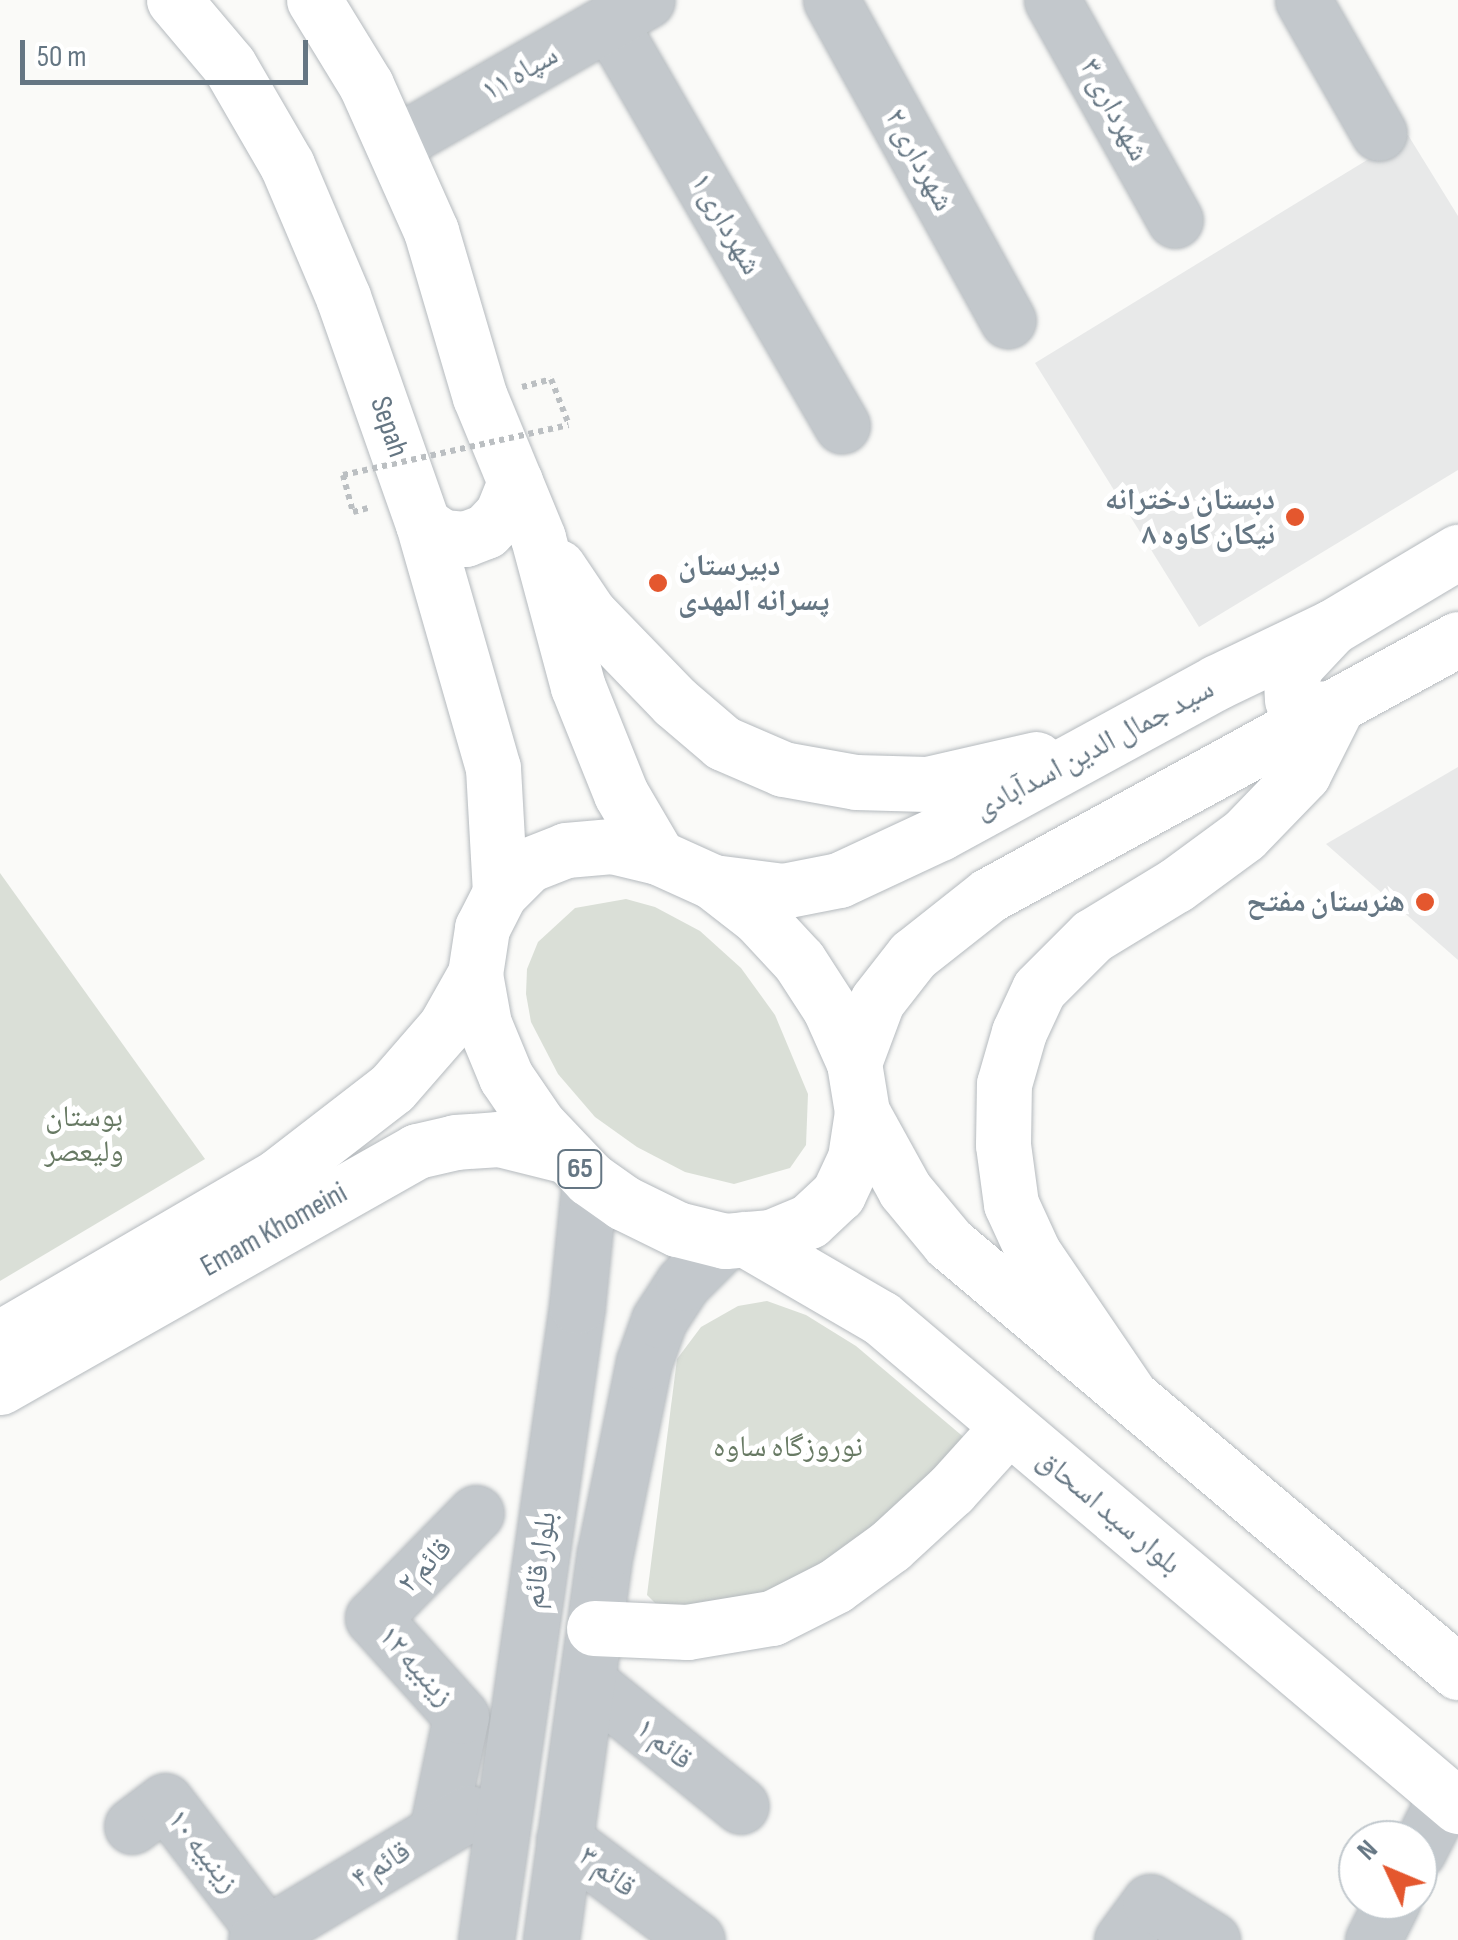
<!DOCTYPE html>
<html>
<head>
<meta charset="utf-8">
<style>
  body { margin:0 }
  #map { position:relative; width:1458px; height:1940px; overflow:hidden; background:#fafaf8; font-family:"Sofia Sans Condensed","Noto Naskh Arabic",sans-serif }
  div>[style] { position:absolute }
  .built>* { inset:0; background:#e8e9e9 }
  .green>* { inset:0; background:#dadfd7 }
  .path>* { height:6px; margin-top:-3px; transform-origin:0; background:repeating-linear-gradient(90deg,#bbbfc2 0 5px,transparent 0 10px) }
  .roads { filter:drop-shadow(0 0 2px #b5babe) drop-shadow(0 0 2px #b5babe) }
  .minor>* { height:55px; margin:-27.5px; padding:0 27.5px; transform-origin:27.5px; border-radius:27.5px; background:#c3c8cc }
  .major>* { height:55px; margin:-27.5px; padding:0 27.5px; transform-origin:27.5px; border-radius:27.5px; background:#fff }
  .path-bridge>* { height:6px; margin-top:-3px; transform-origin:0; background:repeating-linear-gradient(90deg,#bbbfc2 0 5px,transparent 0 10px) }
  .dots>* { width:28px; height:28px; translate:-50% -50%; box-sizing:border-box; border:5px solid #fff; border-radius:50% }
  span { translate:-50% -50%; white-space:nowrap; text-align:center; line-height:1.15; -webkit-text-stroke:10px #fff; paint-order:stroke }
  .shield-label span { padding:2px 8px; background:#fff; border:2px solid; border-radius:8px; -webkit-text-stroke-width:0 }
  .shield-label { font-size:28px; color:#657683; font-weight:700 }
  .street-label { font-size:30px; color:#657683 }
  .poi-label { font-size:30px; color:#657683; font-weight:700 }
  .right { translate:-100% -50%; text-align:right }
  .left { translate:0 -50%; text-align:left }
  .park-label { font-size:30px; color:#687a64 }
  .north { position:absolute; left:1338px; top:1820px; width:100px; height:100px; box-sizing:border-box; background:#fff; border:2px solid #c1c8cd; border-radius:50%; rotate:314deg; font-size:28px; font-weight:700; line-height:40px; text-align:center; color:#657683 }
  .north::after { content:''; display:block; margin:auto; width:35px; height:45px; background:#e4572e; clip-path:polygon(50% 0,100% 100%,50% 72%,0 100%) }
  .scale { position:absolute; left:20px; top:40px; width:288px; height:45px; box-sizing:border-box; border:5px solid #657683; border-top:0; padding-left:12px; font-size:30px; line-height:35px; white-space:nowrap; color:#657683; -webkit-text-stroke:8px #fff; paint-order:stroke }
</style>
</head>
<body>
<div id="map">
  <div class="built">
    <i style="clip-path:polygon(1408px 135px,1458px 216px,1458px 470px,1199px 627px,1035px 363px)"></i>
    <i style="clip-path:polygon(1458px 767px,1458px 960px,1326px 844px)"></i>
  </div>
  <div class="green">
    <i style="clip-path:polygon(0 873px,205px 1159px,0 1281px)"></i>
    <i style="clip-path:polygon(626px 899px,655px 907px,700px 931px,741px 968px,775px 1015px,808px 1094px,806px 1145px,790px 1168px,734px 1184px,685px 1172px,637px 1147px,595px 1117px,558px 1074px,531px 1022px,526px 994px,527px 969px,538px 942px,575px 908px)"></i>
    <i style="clip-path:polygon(767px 1301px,806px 1315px,856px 1346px,973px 1445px,820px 1575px,743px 1603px,668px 1616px,647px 1595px,677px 1359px,701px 1327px,738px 1306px)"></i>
  </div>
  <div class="path">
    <i style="left:522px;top:387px;width:30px;rotate:-15deg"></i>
    <i style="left:551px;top:379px;width:49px;rotate:68.6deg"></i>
    <i style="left:343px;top:475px;width:38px;rotate:75deg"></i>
    <i style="left:353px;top:512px;width:16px;rotate:-15deg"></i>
  </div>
  <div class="roads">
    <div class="minor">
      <i style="left:831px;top:0;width:366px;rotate:61.1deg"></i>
      <i style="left:1052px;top:0;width:252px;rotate:60.8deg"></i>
      <i style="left:1303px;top:0;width:153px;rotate:60.3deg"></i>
      <i style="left:609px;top:22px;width:466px;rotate:60deg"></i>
      <i style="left:393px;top:145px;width:292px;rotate:-29.7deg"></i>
      <i style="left:587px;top:1681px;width:198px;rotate:39.1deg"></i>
      <i style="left:132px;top:1826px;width:41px;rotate:-37.1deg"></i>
      <i style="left:165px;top:1801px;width:166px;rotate:52.6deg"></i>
      <i style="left:437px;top:1831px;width:117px;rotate:-78.2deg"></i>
      <i style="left:461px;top:1716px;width:132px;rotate:-131.9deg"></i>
      <i style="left:373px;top:1618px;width:147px;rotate:-45.6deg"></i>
      <i style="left:564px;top:1840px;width:166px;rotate:36.9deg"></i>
      <i style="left:1418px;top:1851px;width:62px;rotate:-63deg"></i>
      <i style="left:256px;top:1940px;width:248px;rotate:-30.8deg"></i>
      <i style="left:486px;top:1940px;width:640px;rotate:-81.83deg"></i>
      <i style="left:577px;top:1306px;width:128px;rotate:-84.2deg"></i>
      <i style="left:551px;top:1940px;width:391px;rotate:-82.1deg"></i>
      <i style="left:605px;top:1553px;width:195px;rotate:-78.5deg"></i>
      <i style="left:644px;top:1362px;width:45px;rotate:-70.3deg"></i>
      <i style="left:659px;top:1320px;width:44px;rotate:-57deg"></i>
      <i style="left:683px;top:1283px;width:59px;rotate:-45deg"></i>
      <i style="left:1122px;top:1940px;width:47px;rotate:-53.6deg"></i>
      <i style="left:1150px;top:1902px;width:73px;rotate:31.5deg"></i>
      <i style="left:1373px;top:1940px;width:45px;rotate:-63.4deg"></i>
    </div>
    <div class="major">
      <i style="left:174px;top:0;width:85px;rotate:49.8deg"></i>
      <i style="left:229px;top:65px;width:116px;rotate:59.9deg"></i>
      <i style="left:287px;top:165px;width:143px;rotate:67deg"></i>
      <i style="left:343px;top:297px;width:241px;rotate:70.6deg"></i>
      <i style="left:423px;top:524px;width:254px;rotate:74deg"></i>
      <i style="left:493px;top:768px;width:125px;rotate:86.8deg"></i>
      <i style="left:314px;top:0;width:100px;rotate:58.5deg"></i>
      <i style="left:366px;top:85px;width:160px;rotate:66deg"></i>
      <i style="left:431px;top:231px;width:173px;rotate:73.6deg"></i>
      <i style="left:480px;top:397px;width:152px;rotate:67.6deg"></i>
      <i style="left:538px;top:538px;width:154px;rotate:75deg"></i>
      <i style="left:578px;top:687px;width:115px;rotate:68.1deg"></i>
      <i style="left:621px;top:794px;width:73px;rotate:59.6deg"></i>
      <i style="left:423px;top:524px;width:23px;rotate:34deg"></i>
      <i style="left:442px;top:537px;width:23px;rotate:5deg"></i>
      <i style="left:465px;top:539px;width:22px;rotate:-21deg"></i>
      <i style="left:486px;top:531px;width:23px;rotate:-47deg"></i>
      <i style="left:502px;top:514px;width:35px;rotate:-68deg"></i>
      <i style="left:558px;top:567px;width:55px;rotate:56deg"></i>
      <i style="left:589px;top:613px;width:124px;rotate:46deg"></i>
      <i style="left:675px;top:702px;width:63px;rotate:40.5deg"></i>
      <i style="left:723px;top:743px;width:65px;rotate:23.4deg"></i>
      <i style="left:783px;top:769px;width:74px;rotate:10.1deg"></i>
      <i style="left:856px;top:782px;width:71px;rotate:1.6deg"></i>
      <i style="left:927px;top:784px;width:112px;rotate:-12.9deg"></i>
      <i style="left:612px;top:846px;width:47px;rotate:13.4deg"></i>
      <i style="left:658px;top:857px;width:60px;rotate:24.4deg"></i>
      <i style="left:713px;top:882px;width:57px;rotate:37.9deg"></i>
      <i style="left:758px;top:917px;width:60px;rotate:47deg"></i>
      <i style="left:799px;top:961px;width:57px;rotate:57.1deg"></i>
      <i style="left:830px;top:1009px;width:59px;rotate:66deg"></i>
      <i style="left:854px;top:1063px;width:50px;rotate:80.7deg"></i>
      <i style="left:862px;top:1112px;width:47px;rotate:98.7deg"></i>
      <i style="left:855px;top:1158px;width:40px;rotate:115deg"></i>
      <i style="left:838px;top:1194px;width:40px;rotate:137deg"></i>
      <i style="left:809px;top:1221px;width:41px;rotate:157.2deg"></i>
      <i style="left:771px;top:1237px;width:46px;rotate:175deg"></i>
      <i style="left:725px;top:1241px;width:49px;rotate:-166deg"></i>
      <i style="left:677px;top:1229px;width:59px;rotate:-153.9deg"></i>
      <i style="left:624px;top:1203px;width:42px;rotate:-144.8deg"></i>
      <i style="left:590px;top:1179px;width:76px;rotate:-133.4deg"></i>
      <i style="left:538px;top:1124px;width:57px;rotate:-124.2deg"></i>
      <i style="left:506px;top:1077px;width:57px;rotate:-112.5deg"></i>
      <i style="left:484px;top:1024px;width:51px;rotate:-100.2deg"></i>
      <i style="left:475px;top:974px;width:47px;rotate:-81.3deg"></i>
      <i style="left:482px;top:928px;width:39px;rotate:-63deg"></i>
      <i style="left:500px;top:893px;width:40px;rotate:-45deg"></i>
      <i style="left:528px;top:865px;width:41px;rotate:-21.5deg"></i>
      <i style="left:566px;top:850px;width:46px;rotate:-5deg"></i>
      <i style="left:713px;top:882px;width:71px;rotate:7.3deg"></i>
      <i style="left:783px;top:891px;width:57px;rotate:-11.1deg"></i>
      <i style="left:839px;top:880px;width:111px;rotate:-25deg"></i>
      <i style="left:940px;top:833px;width:315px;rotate:-28.6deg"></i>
      <i style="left:1217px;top:682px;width:127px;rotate:-25.6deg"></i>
      <i style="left:1332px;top:627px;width:147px;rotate:-30.8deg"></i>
      <i style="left:854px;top:1063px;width:66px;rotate:-69.6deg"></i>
      <i style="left:877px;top:1001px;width:58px;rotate:-52deg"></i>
      <i style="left:913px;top:955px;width:97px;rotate:-38.3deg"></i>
      <i style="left:989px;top:895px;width:534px;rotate:-28.63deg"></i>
      <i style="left:862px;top:1112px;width:89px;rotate:61.1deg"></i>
      <i style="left:905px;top:1190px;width:69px;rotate:50.3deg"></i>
      <i style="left:949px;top:1243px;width:666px;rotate:40.13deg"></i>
      <i style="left:745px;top:1239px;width:157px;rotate:30.2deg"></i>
      <i style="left:881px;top:1318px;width:756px;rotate:40.22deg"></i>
      <i style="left:0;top:1338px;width:322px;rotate:-30.2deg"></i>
      <i style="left:278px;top:1176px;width:144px;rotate:-37.7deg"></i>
      <i style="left:392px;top:1088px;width:81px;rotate:-49deg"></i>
      <i style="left:445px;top:1027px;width:61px;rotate:-60.5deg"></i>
      <i style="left:0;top:1387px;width:479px;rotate:-29.5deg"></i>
      <i style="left:417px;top:1151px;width:39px;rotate:-13deg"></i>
      <i style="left:455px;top:1142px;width:44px;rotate:-3.9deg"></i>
      <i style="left:499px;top:1139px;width:70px;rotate:14deg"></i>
      <i style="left:1130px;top:1395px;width:171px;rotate:-124.2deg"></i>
      <i style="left:1034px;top:1254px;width:55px;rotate:-114.7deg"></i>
      <i style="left:1011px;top:1204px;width:60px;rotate:-97.7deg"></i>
      <i style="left:1003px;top:1145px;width:61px;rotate:-89.1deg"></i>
      <i style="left:1004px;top:1084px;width:54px;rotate:-73.9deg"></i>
      <i style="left:1019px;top:1032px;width:47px;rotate:-65.1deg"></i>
      <i style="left:1039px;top:989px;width:75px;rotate:-45deg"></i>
      <i style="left:1092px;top:936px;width:98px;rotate:-31.3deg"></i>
      <i style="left:1176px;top:885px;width:84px;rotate:-36.3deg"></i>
      <i style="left:1244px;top:835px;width:85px;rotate:-46deg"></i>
      <i style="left:1303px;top:774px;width:74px;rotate:-63.4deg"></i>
      <i style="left:1336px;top:708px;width:29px;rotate:178deg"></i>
      <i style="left:1307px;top:709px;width:17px;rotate:-149deg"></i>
      <i style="left:1292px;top:700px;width:21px;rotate:-93deg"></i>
      <i style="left:1291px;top:679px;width:16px;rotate:-68deg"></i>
      <i style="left:1297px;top:664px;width:51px;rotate:-46.6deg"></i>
      <i style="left:594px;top:1628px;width:93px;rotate:2.5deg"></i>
      <i style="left:687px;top:1632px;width:86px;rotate:-9.4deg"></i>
      <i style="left:772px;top:1618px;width:71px;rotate:-26.9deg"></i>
      <i style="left:835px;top:1586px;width:68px;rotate:-36deg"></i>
      <i style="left:890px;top:1546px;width:83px;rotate:-42.6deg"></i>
      <i style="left:951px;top:1490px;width:85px;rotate:-47.9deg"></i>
    </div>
  </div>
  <div class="path-bridge">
    <i style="left:343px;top:475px;width:231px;rotate:-12.5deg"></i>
  </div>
  <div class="dots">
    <i style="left:1295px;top:517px;background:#e4572e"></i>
    <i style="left:658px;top:583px;background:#e4572e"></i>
    <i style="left:1425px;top:902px;background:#e4572e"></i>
  </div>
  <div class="shield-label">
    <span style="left:580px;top:1169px">65</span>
  </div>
  <div class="street-label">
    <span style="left:520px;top:73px;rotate:-30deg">سپاه ۱۱</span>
    <span style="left:1114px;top:110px;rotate:61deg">شهرداری ۳</span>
    <span style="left:919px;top:160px;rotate:61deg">شهرداری ۲</span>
    <span style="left:726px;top:224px;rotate:60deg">شهرداری ۱</span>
    <span style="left:389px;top:427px;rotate:71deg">Sepah</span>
    <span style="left:1094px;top:749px;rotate:-28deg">سید جمال الدین اسدآبادی</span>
    <span style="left:274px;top:1230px;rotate:-29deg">Emam Khomeini</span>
    <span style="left:1109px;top:1512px;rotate:40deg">بلوار سید اسحاق</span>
    <span style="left:540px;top:1560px;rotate:-82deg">بلوار قائم</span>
    <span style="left:425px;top:1566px;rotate:-46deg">قائم ۲</span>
    <span style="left:416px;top:1666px;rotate:48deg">زینبیه ۱۲</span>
    <span style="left:664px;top:1744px;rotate:39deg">قائم ۱</span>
    <span style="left:203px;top:1851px;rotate:52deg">زینبیه ۱۰</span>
    <span style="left:381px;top:1865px;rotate:-31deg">قائم ۴</span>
    <span style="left:607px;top:1872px;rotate:37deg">قائم ۳</span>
  </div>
  <div class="poi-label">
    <span class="right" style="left:1275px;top:517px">دبستان دخترانه<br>نیکان کاوه ۸</span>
    <span class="left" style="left:678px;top:583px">دبیرستان<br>پسرانه المهدی</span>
    <span class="right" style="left:1405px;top:902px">هنرستان مفتح</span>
  </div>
  <div class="park-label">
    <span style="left:84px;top:1134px">بوستان<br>ولیعصر</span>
    <span style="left:788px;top:1447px">نوروزگاه ساوه</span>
  </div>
  <div class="north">N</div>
  <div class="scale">50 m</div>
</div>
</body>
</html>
